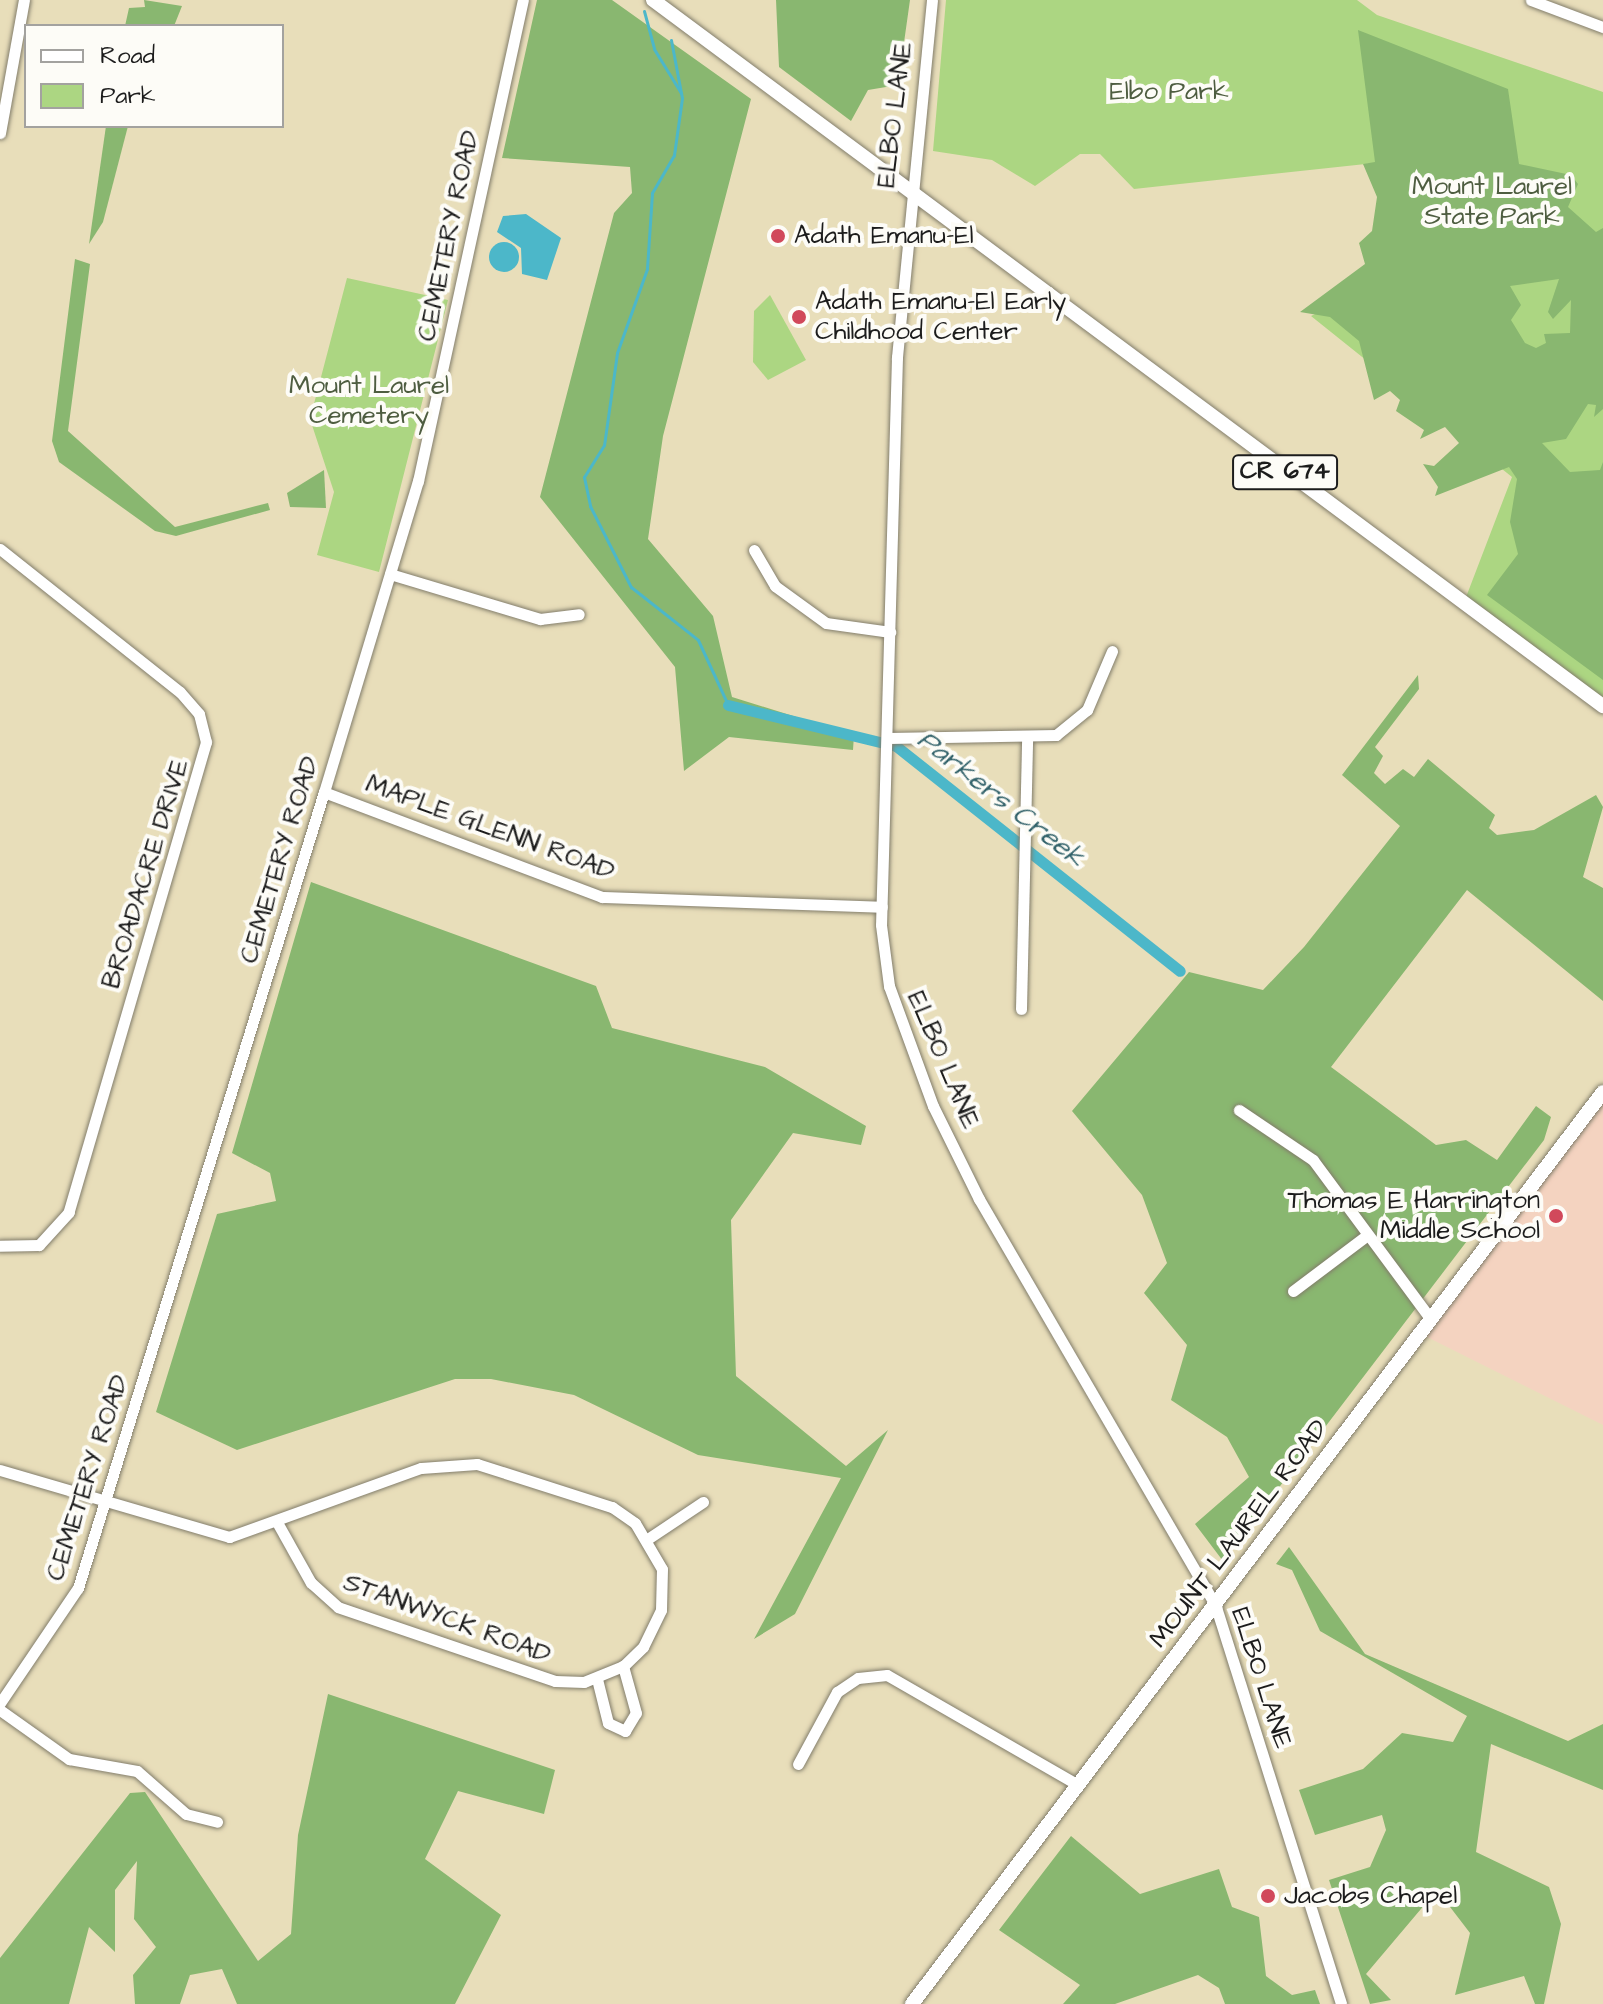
<!DOCTYPE html>
<html>
<head>
<meta charset="utf-8">
<style>
  body { margin:0 }
  #map { position:relative; width:1603px; height:2004px; overflow:hidden; background:#e8deba; font-family:"Architects Daughter",sans-serif }
  div>[style] { position:absolute }
  .built>* { inset:0; background:#f4d3c0 }
  .green>* { inset:0; background:#acd682 }
  .forest>* { inset:0; background:#89b770 }
  .water>* { inset:0; background:#4cb7c9 }
  .round { border-radius:50% }
  .stream>* { height:3px; margin:-1.5px; padding:0 1.5px; transform-origin:1.5px; border-radius:1.5px; background:#4cb7c9 }
  .canal>* { height:11px; margin:-5.5px; padding:0 5.5px; transform-origin:5.5px; border-radius:5.5px; background:#4cb7c9 }
  .roads { filter:drop-shadow(0 0 2px #827d6b) drop-shadow(0 0 2px #827d6b) }
  .minor>* { height:11px; margin:-5.5px; padding:0 5.5px; transform-origin:5.5px; border-radius:5.5px; background:#fff }
  .major>* { height:14px; margin:-7px; padding:0 7px; transform-origin:7px; border-radius:7px; background:#fff }
  .dots>* { width:22px; height:22px; translate:-50% -50%; box-sizing:border-box; border:4px solid #fdfcf7; border-radius:50% }
  span { translate:-50% -50%; white-space:nowrap; text-align:center; line-height:1.15; -webkit-text-stroke:8px #fdfcf7; paint-order:stroke }
  .shield-label span { padding:2px 6px; background:#fdfcf7; border:2px solid; border-radius:6px; -webkit-text-stroke-width:0 }
  .shield-label { font-size:24px; color:#1c1c1c; font-weight:700 }
  .park-label { font-size:26px; color:#4e5d40 }
  .street-label { font-size:26px; color:#1c1c1c }
  .poi-label { font-size:26px; color:#1c1c1c }
  .left { translate:0 -50%; text-align:left }
  .right { translate:-100% -50%; text-align:right }
  .water-label { font-size:28px; color:#32626a; font-style:italic }
  .legend { position:absolute; left:24px; top:24px; width:260px; height:104px; box-sizing:border-box; background:#fdfcf7; border:2px solid #a3a29f; margin:0; padding:10px 14px; list-style:none; font-size:24px; color:#1c1c1c }
  .legend li { display:flex; align-items:center; gap:16px; height:40px }
  .legend b { width:40px; border:2px solid #a3a29f }
</style>
</head>
<body>
<div id="map">
  <div class="built">
    <i style="clip-path:polygon(1603px 1098px,1603px 1425px,1419px 1333px)"></i>
  </div>
  <div class="green">
    <i style="clip-path:polygon(946px 0,1357px 0,1377px 15px,1603px 92px,1603px 701px,1463px 605px,1512px 477px,1311px 316px,1390px 277px,1375px 163px,1134px 189px,1100px 154px,1080px 154px,1035px 186px,992px 160px,933px 151px)"></i>
    <i style="clip-path:polygon(347px 278px,448px 300px,379px 572px,317px 555px,334px 492px,310px 419px)"></i>
    <i style="clip-path:polygon(770px 295px,806px 360px,768px 380px,753px 362px,754px 311px)"></i>
  </div>
  <div class="forest">
    <i style="clip-path:polygon(144px 0,182px 6px,174px 26px,125px 26px,129px 8px,145px 7px)"></i>
    <i style="clip-path:polygon(537px 0,612px 0,751px 99px,663px 436px,648px 539px,713px 616px,732px 697px,854px 735px,853px 750px,729px 737px,684px 771px,675px 667px,540px 497px,614px 213px,632px 193px,630px 167px,502px 158px)"></i>
    <i style="clip-path:polygon(776px 0,910px 0,898px 85px,868px 90px,851px 121px,779px 67px)"></i>
    <i style="clip-path:polygon(evenodd,1358px 30px,1508px 89px,1519px 164px,1571px 175px,1578px 184px,1568px 207px,1596px 232px,1603px 228px,1603px 409px,1594px 417px,1596px 405px,1588px 404px,1566px 439px,1542px 443px,1570px 472px,1600px 470px,1603px 462px,1603px 680px,1487px 595px,1518px 554px,1510px 522px,1517px 479px,1509px 467px,1435px 496px,1438px 487px,1423px 464px,1434px 466px,1459px 443px,1445px 427px,1420px 439px,1424px 430px,1396px 411px,1400px 400px,1390px 391px,1374px 400px,1359px 341px,1330px 317px,1300px 312px,1365px 264px,1359px 243px,1372px 231px,1377px 197px,1363px 164px,1375px 162px,1358px 30px,1559px 279px,1548px 312px,1553px 319px,1571px 300px,1570px 333px,1544px 334px,1546px 343px,1536px 348px,1525px 343px,1511px 320px,1521px 305px,1510px 286px,1559px 279px)"></i>
    <i style="clip-path:polygon(106px 126px,128px 126px,103px 222px,89px 244px)"></i>
    <i style="clip-path:polygon(75px 259px,90px 264px,68px 431px,175px 527px,268px 503px,270px 510px,176px 536px,155px 531px,59px 462px,52px 441px)"></i>
    <i style="clip-path:polygon(324px 470px,326px 508px,290px 507px,287px 493px)"></i>
    <i style="clip-path:polygon(1418px 675px,1419px 689px,1375px 747px,1383px 756px,1374px 773px,1385px 784px,1403px 769px,1414px 777px,1428px 759px,1495px 815px,1489px 828px,1497px 835px,1534px 830px,1596px 795px,1603px 807px,1583px 877px,1603px 888px,1603px 1001px,1467px 890px,1331px 1067px,1436px 1145px,1466px 1140px,1497px 1160px,1536px 1106px,1551px 1117px,1544px 1140px,1223px 1561px,1195px 1524px,1249px 1477px,1227px 1437px,1171px 1400px,1187px 1345px,1144px 1293px,1167px 1263px,1142px 1195px,1072px 1111px,1189px 972px,1263px 990px,1304px 947px,1400px 826px,1342px 775px)"></i>
    <i style="clip-path:polygon(311px 882px,596px 986px,612px 1028px,765px 1067px,866px 1126px,861px 1145px,793px 1133px,731px 1220px,736px 1376px,846px 1466px,888px 1430px,795px 1614px,754px 1639px,841px 1478px,698px 1455px,574px 1395px,491px 1379px,455px 1379px,237px 1450px,156px 1412px,217px 1214px,276px 1201px,270px 1173px,232px 1153px)"></i>
    <i style="clip-path:polygon(1289px 1547px,1365px 1654px,1568px 1741px,1603px 1724px,1603px 1790px,1491px 1744px,1476px 1852px,1549px 1887px,1561px 1924px,1544px 2004px,1535px 2004px,1524px 1976px,1455px 1995px,1470px 1933px,1437px 1890px,1366px 1974px,1391px 2000px,1370px 2004px,1329px 1880px,1370px 1867px,1386px 1830px,1382px 1815px,1315px 1835px,1299px 1790px,1363px 1769px,1402px 1733px,1453px 1742px,1467px 1716px,1320px 1631px,1292px 1570px,1276px 1564px)"></i>
    <i style="clip-path:polygon(328px 1694px,555px 1770px,544px 1814px,458px 1791px,425px 1859px,501px 1915px,455px 2004px,237px 2004px,222px 1969px,190px 1975px,180px 2004px,135px 2004px,133px 1975px,156px 1947px,134px 1919px,137px 1861px,115px 1890px,115px 1952px,89px 1927px,69px 2004px,0 2004px,0 1958px,130px 1793px,145px 1792px,258px 1961px,291px 1934px,298px 1835px)"></i>
    <i style="clip-path:polygon(1071px 1836px,1140px 1894px,1219px 1869px,1232px 1907px,1259px 1917px,1266px 1976px,1292px 1995px,1315px 1990px,1320px 2004px,1225px 2004px,1219px 1988px,1198px 1975px,1115px 2004px,1063px 2004px,1080px 1985px,999px 1930px)"></i>
  </div>
  <div class="water">
    <i style="clip-path:polygon(526px 214px,561px 238px,547px 280px,522px 274px,521px 248px,497px 232px,503px 216px)"></i>
    <i class="round" style="left:489px;top:242px;width:30px;height:30px"></i>
  </div>
  <div class="stream">
    <i style="left:644px;top:11px;width:39px;rotate:75deg"></i>
    <i style="left:654px;top:49px;width:52px;rotate:58.5deg"></i>
    <i style="left:671px;top:40px;width:59px;rotate:79.3deg"></i>
    <i style="left:682px;top:98px;width:58px;rotate:98deg"></i>
    <i style="left:674px;top:155px;width:44px;rotate:120.1deg"></i>
    <i style="left:652px;top:193px;width:76px;rotate:93.8deg"></i>
    <i style="left:647px;top:269px;width:89px;rotate:109.7deg"></i>
    <i style="left:617px;top:353px;width:93px;rotate:98deg"></i>
    <i style="left:604px;top:445px;width:38px;rotate:122deg"></i>
    <i style="left:584px;top:477px;width:30px;rotate:78deg"></i>
    <i style="left:590px;top:506px;width:91px;rotate:63.2deg"></i>
    <i style="left:631px;top:587px;width:85px;rotate:38.3deg"></i>
    <i style="left:698px;top:640px;width:72px;rotate:65.2deg"></i>
  </div>
  <div class="canal">
    <i style="left:728px;top:705px;width:173px;rotate:13.7deg"></i>
    <i style="left:896px;top:746px;width:362px;rotate:38.4deg"></i>
  </div>
  <div class="roads">
    <div class="minor">
      <i style="left:932px;top:0;width:359px;rotate:95.6deg"></i>
      <i style="left:897px;top:357px;width:568px;rotate:91.61deg"></i>
      <i style="left:881px;top:925px;width:62px;rotate:82.5deg"></i>
      <i style="left:889px;top:986px;width:128px;rotate:69.9deg"></i>
      <i style="left:933px;top:1106px;width:104px;rotate:63.7deg"></i>
      <i style="left:979px;top:1199px;width:472px;rotate:59.8deg"></i>
      <i style="left:1216px;top:1607px;width:416px;rotate:72.5deg"></i>
      <i style="left:1531px;top:0;width:77px;rotate:20.6deg"></i>
      <i style="left:0;top:133px;width:135px;rotate:-79.8deg"></i>
      <i style="left:0;top:549px;width:230px;rotate:38.5deg"></i>
      <i style="left:180px;top:692px;width:29px;rotate:49deg"></i>
      <i style="left:199px;top:714px;width:29px;rotate:76deg"></i>
      <i style="left:206px;top:742px;width:490px;rotate:106.3deg"></i>
      <i style="left:69px;top:1212px;width:45px;rotate:132.3deg"></i>
      <i style="left:39px;top:1245px;width:39px;rotate:179deg"></i>
      <i style="left:754px;top:550px;width:42px;rotate:59.7deg"></i>
      <i style="left:775px;top:586px;width:63px;rotate:36deg"></i>
      <i style="left:826px;top:623px;width:65px;rotate:8deg"></i>
      <i style="left:390px;top:574px;width:157px;rotate:16.7deg"></i>
      <i style="left:540px;top:619px;width:39px;rotate:-7deg"></i>
      <i style="left:888px;top:738px;width:168px;rotate:-1deg"></i>
      <i style="left:1056px;top:735px;width:40px;rotate:-39deg"></i>
      <i style="left:1087px;top:710px;width:64px;rotate:-67deg"></i>
      <i style="left:324px;top:792px;width:297px;rotate:20.7deg"></i>
      <i style="left:602px;top:897px;width:280px;rotate:2deg"></i>
      <i style="left:1021px;top:1009px;width:269px;rotate:-88.7deg"></i>
      <i style="left:1239px;top:1110px;width:89px;rotate:34deg"></i>
      <i style="left:1313px;top:1160px;width:197px;rotate:53.5deg"></i>
      <i style="left:1293px;top:1291px;width:91px;rotate:-37deg"></i>
      <i style="left:0;top:1470px;width:239px;rotate:16.3deg"></i>
      <i style="left:229px;top:1537px;width:204px;rotate:-19.8deg"></i>
      <i style="left:421px;top:1468px;width:56px;rotate:-4.1deg"></i>
      <i style="left:477px;top:1464px;width:142px;rotate:17.7deg"></i>
      <i style="left:612px;top:1507px;width:28px;rotate:35deg"></i>
      <i style="left:635px;top:1523px;width:53px;rotate:59.6deg"></i>
      <i style="left:662px;top:1569px;width:41px;rotate:91.4deg"></i>
      <i style="left:661px;top:1610px;width:41px;rotate:115.9deg"></i>
      <i style="left:643px;top:1647px;width:28px;rotate:136deg"></i>
      <i style="left:623px;top:1666px;width:42px;rotate:157.7deg"></i>
      <i style="left:584px;top:1682px;width:29px;rotate:-178deg"></i>
      <i style="left:555px;top:1681px;width:229px;rotate:-161.2deg"></i>
      <i style="left:338px;top:1607px;width:36px;rotate:-138deg"></i>
      <i style="left:311px;top:1583px;width:68px;rotate:-119.2deg"></i>
      <i style="left:649px;top:1538px;width:65px;rotate:-33.7deg"></i>
      <i style="left:597px;top:1679px;width:45px;rotate:76deg"></i>
      <i style="left:608px;top:1723px;width:19px;rotate:25deg"></i>
      <i style="left:625px;top:1731px;width:21px;rotate:-59deg"></i>
      <i style="left:636px;top:1713px;width:49px;rotate:-105.5deg"></i>
      <i style="left:0;top:1703px;width:139px;rotate:-55.9deg"></i>
      <i style="left:78px;top:1588px;width:833px;rotate:-72.83deg"></i>
      <i style="left:324px;top:792px;width:325px;rotate:-73.2deg"></i>
      <i style="left:418px;top:481px;width:492px;rotate:-77.7deg"></i>
      <i style="left:0;top:1710px;width:85px;rotate:35.4deg"></i>
      <i style="left:69px;top:1759px;width:69px;rotate:10deg"></i>
      <i style="left:137px;top:1771px;width:65px;rotate:41.3deg"></i>
      <i style="left:186px;top:1814px;width:32px;rotate:14deg"></i>
      <i style="left:798px;top:1764px;width:82px;rotate:-61.6deg"></i>
      <i style="left:837px;top:1692px;width:25px;rotate:-34deg"></i>
      <i style="left:858px;top:1678px;width:29px;rotate:-6deg"></i>
      <i style="left:887px;top:1675px;width:220px;rotate:29.9deg"></i>
    </div>
    <div class="major">
      <i style="left:653px;top:0;width:1184px;rotate:36.62deg"></i>
      <i style="left:912px;top:2004px;width:1144px;rotate:-52.85deg"></i>
    </div>
  </div>
  <div class="dots">
    <i style="left:778px;top:236px;background:#d1495b"></i>
    <i style="left:799px;top:317px;background:#d1495b"></i>
    <i style="left:1556px;top:1216px;background:#d1495b"></i>
    <i style="left:1268px;top:1896px;background:#d1495b"></i>
  </div>
  <div class="shield-label">
    <span style="left:1285px;top:472px">CR 674</span>
  </div>
  <div class="park-label">
    <span style="left:1169px;top:92px">Elbo Park</span>
    <span style="left:1492px;top:202px">Mount Laurel<br>State Park</span>
    <span style="left:369px;top:401px">Mount Laurel<br>Cemetery</span>
  </div>
  <div class="street-label">
    <span style="left:895px;top:115px;rotate:-83deg">ELBO LANE</span>
    <span style="left:449px;top:236px;rotate:-78deg">CEMETERY ROAD</span>
    <span style="left:490px;top:828px;rotate:20deg">MAPLE GLENN ROAD</span>
    <span style="left:280px;top:860px;rotate:-73deg">CEMETERY ROAD</span>
    <span style="left:146px;top:874px;rotate:-73deg">BROADACRE DRIVE</span>
    <span style="left:943px;top:1060px;rotate:67deg">ELBO LANE</span>
    <span style="left:88px;top:1478px;rotate:-72deg">CEMETERY ROAD</span>
    <span style="left:1239px;top:1534px;rotate:-53deg">MOUNT LAUREL ROAD</span>
    <span style="left:447px;top:1619px;rotate:20deg">STANWYCK ROAD</span>
    <span style="left:1261px;top:1678px;rotate:72deg">ELBO LANE</span>
  </div>
  <div class="poi-label">
    <span class="left" style="left:794px;top:236px">Adath Emanu-El</span>
    <span class="left" style="left:815px;top:317px">Adath Emanu-El Early<br>Childhood Center</span>
    <span class="right" style="left:1540px;top:1216px">Thomas E Harrington<br>Middle School</span>
    <span class="left" style="left:1284px;top:1896px">Jacobs Chapel</span>
  </div>
  <div class="water-label">
    <span style="left:1001px;top:799px;rotate:38deg">Parkers Creek</span>
  </div>
  <ul class="legend">
  <li><b style="height:10px;background:#fff"></b>Road</li>
  <li><b style="height:22px;background:#acd682"></b>Park</li>
  </ul>
</div>
</body>
</html>
